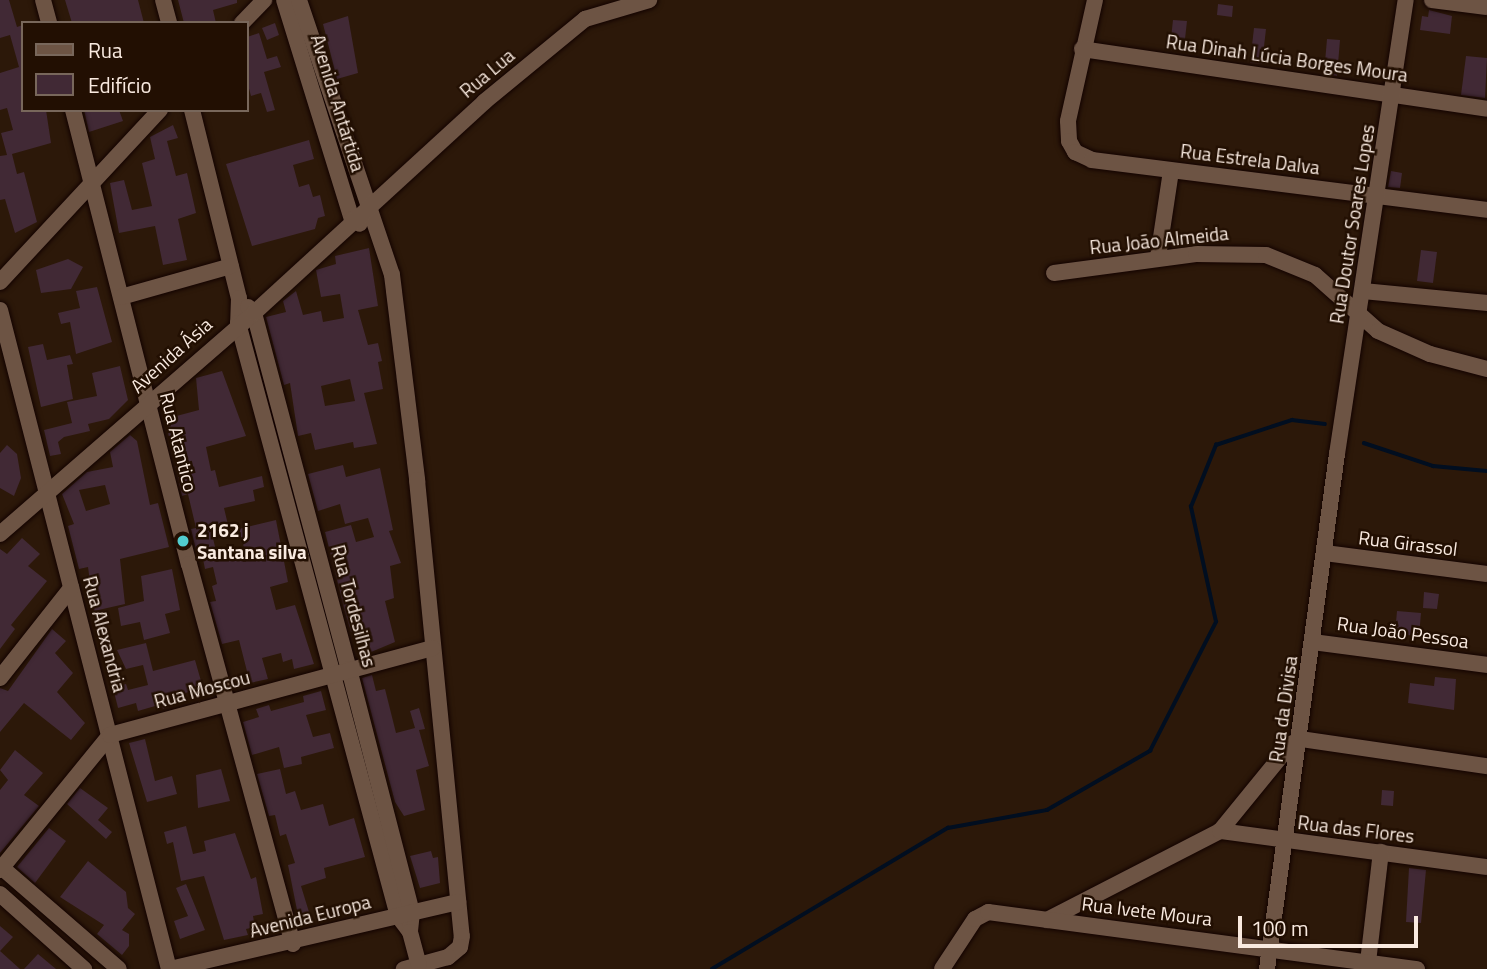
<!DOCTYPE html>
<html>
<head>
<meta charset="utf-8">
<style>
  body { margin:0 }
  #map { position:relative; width:1487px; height:969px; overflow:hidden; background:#2c1809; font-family:"Titillium Web",sans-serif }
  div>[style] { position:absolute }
  .stream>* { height:3.5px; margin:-1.75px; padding:0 1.75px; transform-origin:1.75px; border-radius:1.75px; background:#010e20 }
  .building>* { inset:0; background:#412935 }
  .roads { filter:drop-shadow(0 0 2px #130300) drop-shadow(0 0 2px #130300) }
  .minor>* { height:16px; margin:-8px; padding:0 8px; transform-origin:8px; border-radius:8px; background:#6d5444 }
  .dots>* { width:19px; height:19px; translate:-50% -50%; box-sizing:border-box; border:4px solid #220f02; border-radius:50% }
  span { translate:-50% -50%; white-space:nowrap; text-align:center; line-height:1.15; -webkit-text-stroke:5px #220f02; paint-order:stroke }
  .street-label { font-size:19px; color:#f9eae0 }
  .poi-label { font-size:19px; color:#f9eae0; font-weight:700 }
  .left { translate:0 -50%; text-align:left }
  .legend { position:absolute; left:21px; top:21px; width:228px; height:91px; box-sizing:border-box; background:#220f02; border:2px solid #78675b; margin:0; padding:9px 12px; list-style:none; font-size:21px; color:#f9eae0 }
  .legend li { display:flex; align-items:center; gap:14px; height:35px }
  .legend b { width:35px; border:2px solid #78675b }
  .scale { position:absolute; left:1238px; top:916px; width:180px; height:32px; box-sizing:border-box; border:4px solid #f9eae0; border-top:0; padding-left:9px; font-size:21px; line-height:24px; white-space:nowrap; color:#f9eae0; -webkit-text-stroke:5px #220f02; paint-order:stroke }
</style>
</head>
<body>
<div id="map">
  <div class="stream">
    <i style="left:1364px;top:443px;width:73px;rotate:18.4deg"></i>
    <i style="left:1433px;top:466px;width:54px;rotate:5.3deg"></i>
    <i style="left:712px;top:969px;width:275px;rotate:-30.9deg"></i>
    <i style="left:948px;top:828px;width:101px;rotate:-10.3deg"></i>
    <i style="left:1047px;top:810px;width:119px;rotate:-29.8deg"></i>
    <i style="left:1150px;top:751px;width:145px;rotate:-62.9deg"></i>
    <i style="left:1216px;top:622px;width:118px;rotate:-102.3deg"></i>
    <i style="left:1191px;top:507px;width:67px;rotate:-68deg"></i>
    <i style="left:1216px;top:445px;width:80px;rotate:-18.2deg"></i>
    <i style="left:1292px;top:420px;width:33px;rotate:7deg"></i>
  </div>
  <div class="building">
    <i style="clip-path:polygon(0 0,9px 0,17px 27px,23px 25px,23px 110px,46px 110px,51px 143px,12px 154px,17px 174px,24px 172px,37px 222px,15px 233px,5px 199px,0 200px,0 156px,7px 155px,1px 133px,13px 130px,7px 108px,0 110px,0 73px,19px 67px,10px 35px,0 38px)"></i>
    <i style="clip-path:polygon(65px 0,138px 0,144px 23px,72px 23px)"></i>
    <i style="clip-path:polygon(178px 0,237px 0,237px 3px,213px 10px,216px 23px,184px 23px)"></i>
    <i style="clip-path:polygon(1218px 4px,1233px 6px,1232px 17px,1217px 15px)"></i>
    <i style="clip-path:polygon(1429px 10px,1452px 16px,1450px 34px,1420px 30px,1422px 16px,1428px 17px)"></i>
    <i style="clip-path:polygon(348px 16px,358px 73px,337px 79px,323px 24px)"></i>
    <i style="clip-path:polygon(1173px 20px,1187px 21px,1184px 48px,1170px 47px)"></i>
    <i style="clip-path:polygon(275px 23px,279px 35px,267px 40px,262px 28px)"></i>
    <i style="clip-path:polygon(1254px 28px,1266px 29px,1262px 64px,1250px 63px)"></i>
    <i style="clip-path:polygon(259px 33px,267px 59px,277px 56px,281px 67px,264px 72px,275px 110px,267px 112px,261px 93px,251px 96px,247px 81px,247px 37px)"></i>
    <i style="clip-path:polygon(1327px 39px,1340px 40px,1337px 76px,1324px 74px)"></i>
    <i style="clip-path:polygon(1466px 56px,1487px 58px,1485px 98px,1461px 95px)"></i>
    <i style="clip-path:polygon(84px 110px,119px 110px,123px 121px,89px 132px)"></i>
    <i style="clip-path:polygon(173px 125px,178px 138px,167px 141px,176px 176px,187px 173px,196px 213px,178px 219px,187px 260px,163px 265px,155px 226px,119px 233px,110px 183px,124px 180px,132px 210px,152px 206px,142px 163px,155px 159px,150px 137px)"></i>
    <i style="clip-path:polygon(309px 140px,314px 159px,293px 165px,299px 187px,309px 184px,313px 197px,320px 195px,325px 216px,318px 218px,315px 229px,252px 246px,226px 164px)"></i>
    <i style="clip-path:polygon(1391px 171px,1402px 173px,1400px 188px,1388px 187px)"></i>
    <i style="clip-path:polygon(evenodd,369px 248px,378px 306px,358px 310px,368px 345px,378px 343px,382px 361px,378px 362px,383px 389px,364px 393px,377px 444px,354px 448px,353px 442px,315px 450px,311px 433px,298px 436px,290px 383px,284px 385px,266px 317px,286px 312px,283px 301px,296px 291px,303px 315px,321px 311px,323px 322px,344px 318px,340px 294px,321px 297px,316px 270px,336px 264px,335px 256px,369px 248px,350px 379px,355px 401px,325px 406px,321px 386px,350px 379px)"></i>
    <i style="clip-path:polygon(1421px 250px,1437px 252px,1433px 283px,1417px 281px)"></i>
    <i style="clip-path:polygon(68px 259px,83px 267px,71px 289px,41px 293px,36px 270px)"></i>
    <i style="clip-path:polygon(97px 287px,112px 342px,76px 354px,70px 322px,61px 324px,58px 313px,80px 308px,76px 291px)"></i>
    <i style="clip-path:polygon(43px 344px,47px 360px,70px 355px,73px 364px,67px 365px,73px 399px,41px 407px,28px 347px)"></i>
    <i style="clip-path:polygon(120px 366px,128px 400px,109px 419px,88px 424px,90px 431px,64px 437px,58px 442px,61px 454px,50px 456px,44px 430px,72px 423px,67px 402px,97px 396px,92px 373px)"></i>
    <i style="clip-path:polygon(222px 371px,246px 436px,206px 447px,211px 471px,215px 470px,219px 487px,262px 476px,264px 487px,253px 490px,255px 501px,224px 508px,229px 529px,212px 534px,217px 555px,244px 548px,239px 529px,276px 520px,288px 582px,270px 587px,276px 610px,295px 605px,314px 664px,294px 669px,292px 659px,283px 662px,281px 653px,262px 658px,268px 679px,250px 683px,239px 640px,222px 644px,210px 602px,216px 601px,212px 586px,217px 584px,213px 567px,205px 569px,201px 549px,196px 550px,191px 529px,196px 528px,188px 494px,182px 496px,165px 419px,199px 410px,196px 378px)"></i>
    <i style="clip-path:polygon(evenodd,130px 435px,137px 441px,150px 505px,158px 503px,169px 547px,120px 559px,125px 604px,94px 611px,88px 567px,79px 569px,68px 526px,74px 524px,62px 494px,87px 472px,113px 467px,110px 452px,130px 435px,105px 485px,110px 504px,86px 511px,79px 490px,105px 485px)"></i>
    <i style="clip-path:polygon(7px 445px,17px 454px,21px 478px,14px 496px,0 488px,0 453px)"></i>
    <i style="clip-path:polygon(343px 465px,346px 477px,380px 468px,393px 530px,389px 531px,401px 563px,390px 566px,394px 598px,385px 601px,395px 642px,364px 655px,358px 630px,351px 632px,345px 612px,325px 532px,351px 525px,356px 542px,374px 537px,368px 518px,345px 524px,340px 504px,318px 511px,308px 474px)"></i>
    <i style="clip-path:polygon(22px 538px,40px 554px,28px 566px,47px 581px,11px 625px,15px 629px,0 649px,0 549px,7px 554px)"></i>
    <i style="clip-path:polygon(172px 569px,180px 610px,165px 614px,170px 633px,144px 640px,140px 622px,121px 626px,118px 608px,144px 601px,141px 576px)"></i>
    <i style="clip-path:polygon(1424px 592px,1439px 594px,1437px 609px,1423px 608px)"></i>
    <i style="clip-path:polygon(1397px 611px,1421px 613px,1419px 636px,1395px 634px)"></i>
    <i style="clip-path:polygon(52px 629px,66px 641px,55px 653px,73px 673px,57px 692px,85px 723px,71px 740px,24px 703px,0 732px,0 688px,8px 691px)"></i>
    <i style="clip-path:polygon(146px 643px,153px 671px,195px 660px,203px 688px,171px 697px,173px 706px,163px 709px,162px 704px,138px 711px,136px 703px,118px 708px,113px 688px,126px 684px,128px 690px,148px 685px,143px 665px,126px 669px,117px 650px)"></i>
    <i style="clip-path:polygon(372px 675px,376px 691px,385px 689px,396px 733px,415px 728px,410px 711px,419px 708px,425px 729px,419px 730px,429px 766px,416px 770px,425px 810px,404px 816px,395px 802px,362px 678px)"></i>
    <i style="clip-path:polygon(1435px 677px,1456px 679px,1454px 710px,1408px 703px,1410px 683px,1434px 686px)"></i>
    <i style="clip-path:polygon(321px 691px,326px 710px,306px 715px,313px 737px,330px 733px,334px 748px,301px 757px,302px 764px,284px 768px,279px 747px,252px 755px,243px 722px,259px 717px,256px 709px,269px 705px,271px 711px,304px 702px,303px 696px)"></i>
    <i style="clip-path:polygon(145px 739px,155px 781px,172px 776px,177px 794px,147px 802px,129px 743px)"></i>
    <i style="clip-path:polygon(15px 750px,43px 773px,24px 795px,39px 806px,0 853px,0 790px,8px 780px,0 770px)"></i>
    <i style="clip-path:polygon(221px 769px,230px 801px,198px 808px,196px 775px)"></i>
    <i style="clip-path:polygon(280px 769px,286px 794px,295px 791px,301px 810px,323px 804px,329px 826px,354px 818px,365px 857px,324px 868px,326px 878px,301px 886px,309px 912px,298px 915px,288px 865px,295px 863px,286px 834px,280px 836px,275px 815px,269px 816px,257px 774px)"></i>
    <i style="clip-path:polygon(80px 788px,108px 808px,98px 820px,112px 832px,106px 839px,67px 804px)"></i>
    <i style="clip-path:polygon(1382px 790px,1394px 791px,1393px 806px,1381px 805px)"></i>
    <i style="clip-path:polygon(186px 826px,193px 854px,206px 851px,204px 841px,235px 833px,251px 879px,256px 877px,263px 914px,253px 916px,255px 927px,246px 929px,248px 935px,224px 940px,204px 876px,181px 881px,173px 842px,167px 844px,164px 832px)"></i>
    <i style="clip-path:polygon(49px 828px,66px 841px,35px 883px,17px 867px)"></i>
    <i style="clip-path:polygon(431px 851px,433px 858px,438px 857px,440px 883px,420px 888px,410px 856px)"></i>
    <i style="clip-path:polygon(88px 861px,126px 892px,128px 908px,135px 914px,122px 930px,129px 934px,129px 946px,122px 955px,97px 934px,104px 925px,60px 897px)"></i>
    <i style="clip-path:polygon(1409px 868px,1426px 870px,1421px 923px,1406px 922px)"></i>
    <i style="clip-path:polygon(186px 884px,205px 930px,180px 939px,174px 921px,188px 916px,176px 888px)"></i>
    <i style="clip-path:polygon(0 926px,13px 937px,0 951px)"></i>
    <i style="clip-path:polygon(0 951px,20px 969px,0 969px)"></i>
    <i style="clip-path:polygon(38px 954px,56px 969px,24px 969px)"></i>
  </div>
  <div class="roads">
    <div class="minor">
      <i style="left:43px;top:0;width:24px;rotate:75deg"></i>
      <i style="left:163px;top:0;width:24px;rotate:75deg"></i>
      <i style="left:284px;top:0;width:229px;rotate:72.8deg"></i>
      <i style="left:352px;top:219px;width:9px;rotate:32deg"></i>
      <i style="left:299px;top:0;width:290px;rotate:71.3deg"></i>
      <i style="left:392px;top:275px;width:207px;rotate:83deg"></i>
      <i style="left:417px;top:480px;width:458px;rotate:84.4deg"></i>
      <i style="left:462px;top:936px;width:11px;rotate:100deg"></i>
      <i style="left:460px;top:947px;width:16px;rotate:140deg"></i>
      <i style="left:448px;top:957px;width:46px;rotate:164.7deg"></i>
      <i style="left:1095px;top:0;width:124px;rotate:102.6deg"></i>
      <i style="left:1068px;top:121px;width:20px;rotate:87deg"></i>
      <i style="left:1069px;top:141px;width:13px;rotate:61deg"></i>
      <i style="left:1075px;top:152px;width:19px;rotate:25deg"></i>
      <i style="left:1092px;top:160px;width:398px;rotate:7.2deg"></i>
      <i style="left:1432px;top:0;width:55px;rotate:7.3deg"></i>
      <i style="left:242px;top:23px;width:32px;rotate:-46deg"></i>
      <i style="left:1082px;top:49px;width:409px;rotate:8.4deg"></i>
      <i style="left:73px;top:110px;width:469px;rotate:75.7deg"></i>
      <i style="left:189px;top:564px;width:394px;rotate:74.7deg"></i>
      <i style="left:192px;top:110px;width:194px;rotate:76deg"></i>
      <i style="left:239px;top:298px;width:25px;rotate:92deg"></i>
      <i style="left:238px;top:323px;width:614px;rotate:74.9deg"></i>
      <i style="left:398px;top:916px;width:20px;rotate:53deg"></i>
      <i style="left:1158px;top:257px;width:87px;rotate:-81.4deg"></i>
      <i style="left:1054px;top:273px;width:143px;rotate:-7.6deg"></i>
      <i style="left:1196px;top:254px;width:70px;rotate:0.8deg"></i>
      <i style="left:1266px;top:255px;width:53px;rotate:22.2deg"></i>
      <i style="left:1315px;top:275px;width:84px;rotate:41.6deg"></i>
      <i style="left:1378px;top:331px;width:57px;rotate:23.9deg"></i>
      <i style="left:1430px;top:354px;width:59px;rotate:14.7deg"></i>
      <i style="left:0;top:282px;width:235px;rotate:-47.1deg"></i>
      <i style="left:1363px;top:291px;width:125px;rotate:5.5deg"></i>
      <i style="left:121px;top:297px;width:114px;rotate:-15.7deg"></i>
      <i style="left:248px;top:307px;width:8px;rotate:45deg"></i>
      <i style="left:254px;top:313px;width:368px;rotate:75.1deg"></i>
      <i style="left:349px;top:669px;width:251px;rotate:75.5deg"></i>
      <i style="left:412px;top:912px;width:20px;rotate:96deg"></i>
      <i style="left:410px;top:932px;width:34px;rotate:75deg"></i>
      <i style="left:0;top:310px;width:680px;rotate:75.62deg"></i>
      <i style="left:0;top:534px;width:337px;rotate:-41deg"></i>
      <i style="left:254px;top:313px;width:312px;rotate:-42.5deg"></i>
      <i style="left:484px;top:102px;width:131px;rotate:-39.4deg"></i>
      <i style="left:585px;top:19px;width:67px;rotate:-16.5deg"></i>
      <i style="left:1325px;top:553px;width:163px;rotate:7.4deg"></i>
      <i style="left:1313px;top:642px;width:176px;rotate:7.5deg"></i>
      <i style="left:0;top:678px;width:115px;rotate:-51.7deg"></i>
      <i style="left:1220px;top:831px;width:269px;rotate:7.7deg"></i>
      <i style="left:0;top:866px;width:157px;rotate:40.9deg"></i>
      <i style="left:0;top:870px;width:174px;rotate:-50.8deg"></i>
      <i style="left:110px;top:735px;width:334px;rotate:-15.1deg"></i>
      <i style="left:0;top:894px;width:113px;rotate:41.8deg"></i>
      <i style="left:1047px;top:920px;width:195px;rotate:-27.2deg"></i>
      <i style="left:1220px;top:831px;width:112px;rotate:-50.8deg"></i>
      <i style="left:1291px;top:744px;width:11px;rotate:-27deg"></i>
      <i style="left:1301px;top:739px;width:188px;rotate:8.3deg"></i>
      <i style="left:1368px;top:962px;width:111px;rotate:-83.3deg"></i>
      <i style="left:170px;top:969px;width:296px;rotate:-13.1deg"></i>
      <i style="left:942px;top:969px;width:60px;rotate:-56.6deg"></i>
      <i style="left:975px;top:919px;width:15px;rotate:-28deg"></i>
      <i style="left:988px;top:912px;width:433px;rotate:7.6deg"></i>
      <i style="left:1267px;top:969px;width:520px;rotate:-82.26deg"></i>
      <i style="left:1337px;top:454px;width:459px;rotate:-81.4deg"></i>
    </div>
  </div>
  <div class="dots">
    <i style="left:183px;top:541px;background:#52cdcf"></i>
  </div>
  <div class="street-label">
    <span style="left:1287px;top:58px;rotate:8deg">Rua Dinah Lúcia Borges Moura</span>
    <span style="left:487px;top:73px;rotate:-40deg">Rua Lua</span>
    <span style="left:338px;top:103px;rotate:73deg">Avenida Antártida</span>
    <span style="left:1250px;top:159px;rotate:7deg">Rua Estrela Dalva</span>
    <span style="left:1352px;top:224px;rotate:-81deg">Rua Doutor Soares Lopes</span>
    <span style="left:1159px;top:240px;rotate:-6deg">Rua João Almeida</span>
    <span style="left:171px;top:355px;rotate:-42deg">Avenida Ásia</span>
    <span style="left:179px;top:442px;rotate:76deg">Rua Atantico</span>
    <span style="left:1408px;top:543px;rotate:7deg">Rua Girassol</span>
    <span style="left:354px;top:606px;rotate:75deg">Rua Tordesilhas</span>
    <span style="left:1403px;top:632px;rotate:8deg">Rua João Pessoa</span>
    <span style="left:105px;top:634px;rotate:75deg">Rua Alexandria</span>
    <span style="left:202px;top:689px;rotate:-15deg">Rua Moscou</span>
    <span style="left:1283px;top:709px;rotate:-82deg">Rua da Divisa</span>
    <span style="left:1356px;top:829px;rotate:7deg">Rua das Flores</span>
    <span style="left:1147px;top:911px;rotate:7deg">Rua Ivete Moura</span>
    <span style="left:310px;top:916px;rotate:-14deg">Avenida Europa</span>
  </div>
  <div class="poi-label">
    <span class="left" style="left:197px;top:541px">2162 j<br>Santana silva</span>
  </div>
  <ul class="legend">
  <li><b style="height:9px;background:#6d5444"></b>Rua</li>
  <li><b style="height:19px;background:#412935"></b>Edifício</li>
  </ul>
  <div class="scale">100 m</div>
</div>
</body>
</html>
